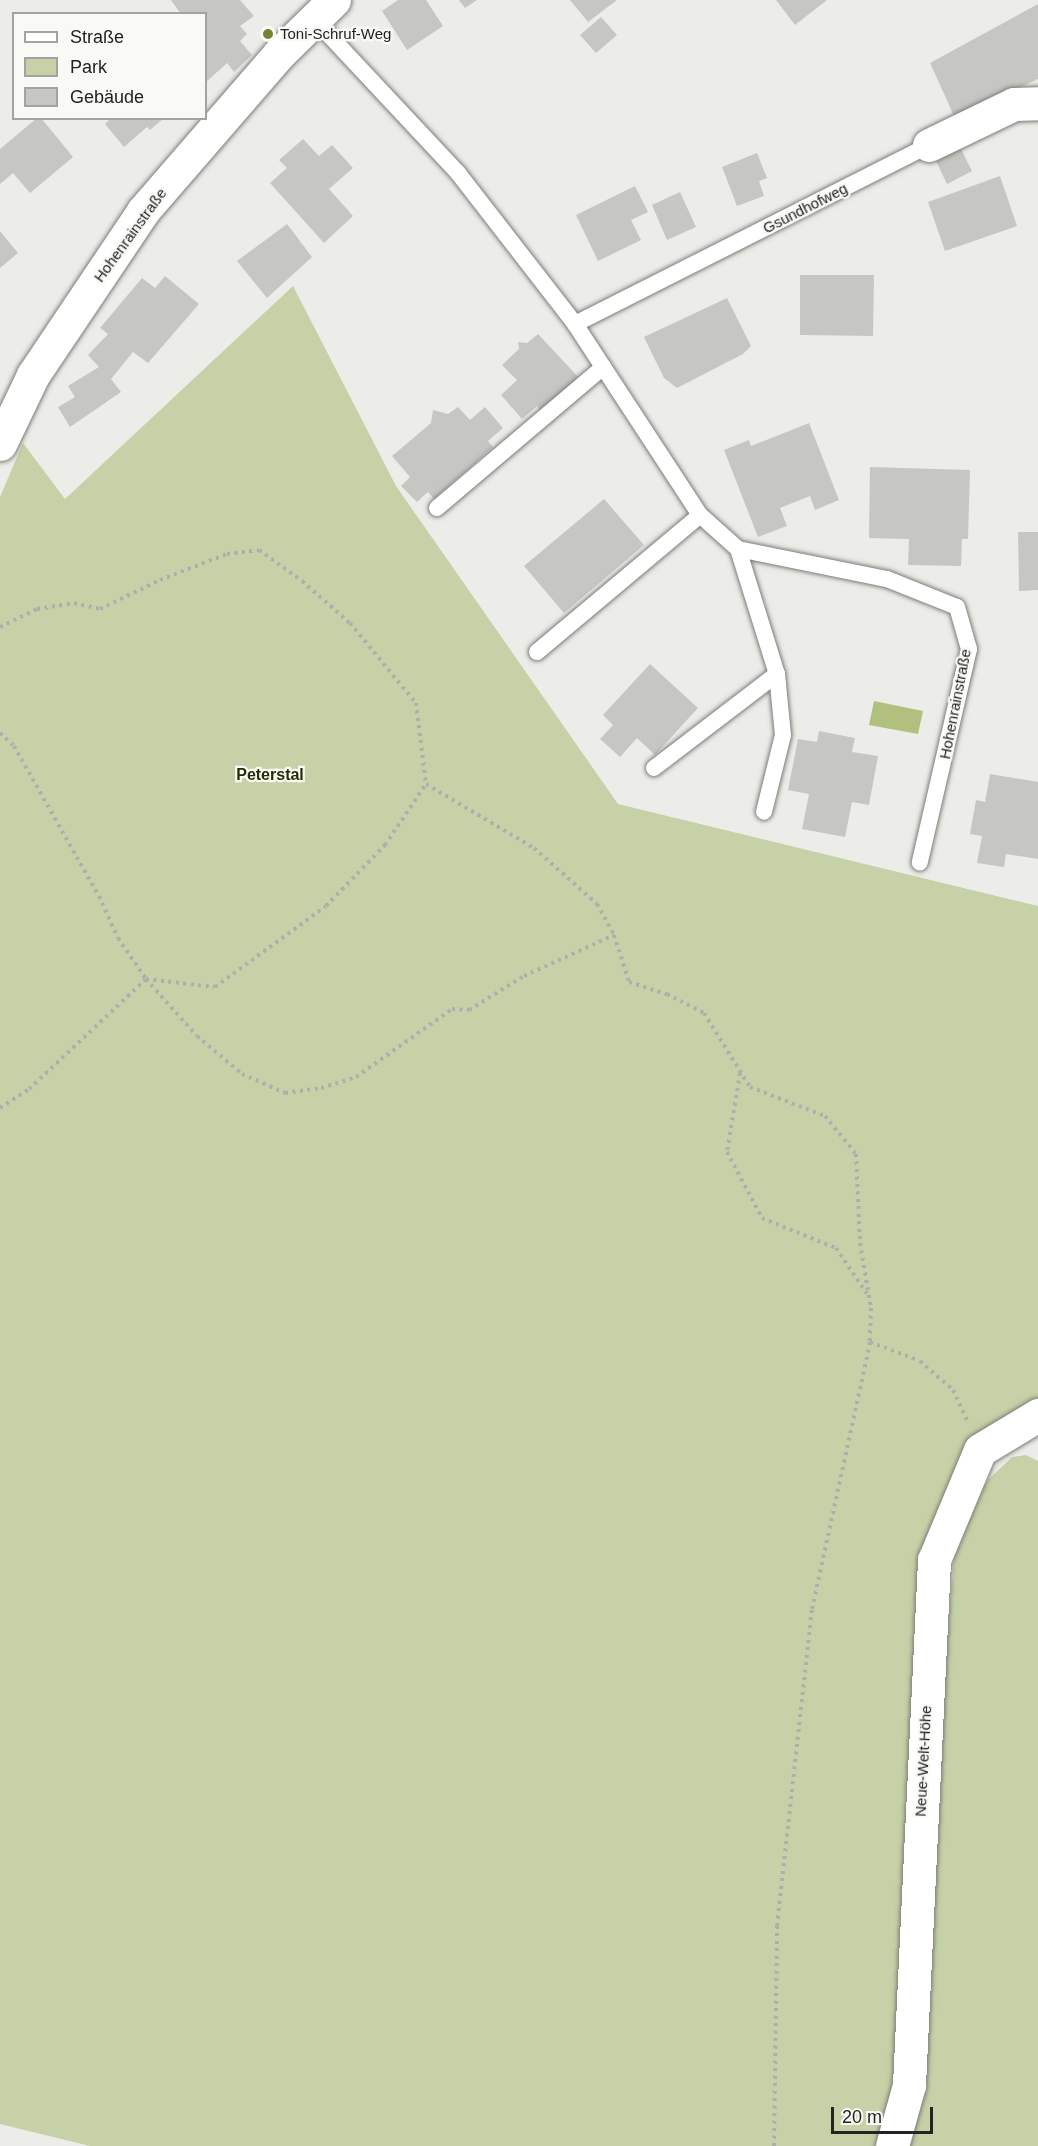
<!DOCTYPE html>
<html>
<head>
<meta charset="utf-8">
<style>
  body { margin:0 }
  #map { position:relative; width:1038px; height:2146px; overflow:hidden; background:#ecede9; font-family:Helvetica,sans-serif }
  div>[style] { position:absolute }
  .green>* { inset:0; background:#c7d1a7 }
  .water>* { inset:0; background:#b1c07e }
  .building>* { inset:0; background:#c6c7c3 }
  .path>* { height:4px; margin-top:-2px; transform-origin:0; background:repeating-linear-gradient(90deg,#aeafac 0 3px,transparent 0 7.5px) }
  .roads { filter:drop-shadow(0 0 2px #7c7d79) drop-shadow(0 0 2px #7c7d79) }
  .service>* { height:16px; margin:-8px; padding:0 8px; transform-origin:8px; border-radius:8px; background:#fff }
  .minor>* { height:33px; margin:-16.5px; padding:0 16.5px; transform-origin:16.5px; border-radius:16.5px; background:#fff }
  .dots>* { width:16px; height:16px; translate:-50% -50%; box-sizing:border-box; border:3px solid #f9faf6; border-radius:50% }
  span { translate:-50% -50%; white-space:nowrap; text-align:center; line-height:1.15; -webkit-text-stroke:4.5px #f9faf6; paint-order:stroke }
  .poi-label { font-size:15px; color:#232322 }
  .left { translate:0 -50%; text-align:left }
  .street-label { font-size:15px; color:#232322 }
  .neighbourhood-label { font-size:16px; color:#262d05; font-weight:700 }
  .legend { position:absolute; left:12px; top:12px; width:195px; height:108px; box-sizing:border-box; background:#f9faf6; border:2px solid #a3a4a1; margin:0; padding:8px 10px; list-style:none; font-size:18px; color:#232322 }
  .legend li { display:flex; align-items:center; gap:12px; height:30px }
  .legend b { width:30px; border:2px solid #a3a4a1 }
  .scale { position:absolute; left:831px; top:2107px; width:102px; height:27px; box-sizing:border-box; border:3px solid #232322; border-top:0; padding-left:8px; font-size:18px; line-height:21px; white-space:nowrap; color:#232322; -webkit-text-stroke:4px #f9faf6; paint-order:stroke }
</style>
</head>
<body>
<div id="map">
  <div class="green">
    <i style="clip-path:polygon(293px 286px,396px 486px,618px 804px,1038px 906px,1038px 1415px,980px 1451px,934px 1560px,892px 2146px,90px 2146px,0 2124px,0 497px,23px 443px,65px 499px)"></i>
    <i style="clip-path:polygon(1026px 1455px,1038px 1461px,1038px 2146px,909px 2146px,922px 2066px,945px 1663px,956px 1538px,971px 1503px,989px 1479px,1012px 1457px)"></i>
  </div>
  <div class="water">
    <i style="clip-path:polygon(874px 701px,923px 711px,918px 734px,869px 725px)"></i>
  </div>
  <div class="building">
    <i style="clip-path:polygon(171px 0,240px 0,254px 16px,240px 26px,247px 34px,240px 41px,252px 55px,234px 72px,227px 63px,206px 82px,206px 14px,181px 14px)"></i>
    <i style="clip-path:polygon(398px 0,426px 0,443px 26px,407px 50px,382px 11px)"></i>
    <i style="clip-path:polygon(459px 0,477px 0,465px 8px)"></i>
    <i style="clip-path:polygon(570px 0,617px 0,588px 22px)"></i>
    <i style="clip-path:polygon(776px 0,827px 0,795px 25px)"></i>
    <i style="clip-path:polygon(1038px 4px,1038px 79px,955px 118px,930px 63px)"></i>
    <i style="clip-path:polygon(601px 17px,617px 35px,596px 53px,580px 35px)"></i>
    <i style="clip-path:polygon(37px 118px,41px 118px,73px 157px,30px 193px,13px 173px,0 184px,0 149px)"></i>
    <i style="clip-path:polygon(111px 118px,164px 118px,150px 130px,147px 127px,124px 147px,105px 124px)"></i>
    <i style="clip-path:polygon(303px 139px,319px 156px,332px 145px,353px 168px,329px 189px,353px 216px,324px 243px,270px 183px,287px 168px,279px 160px)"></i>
    <i style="clip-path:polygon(961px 149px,972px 171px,947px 184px,936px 161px)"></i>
    <i style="clip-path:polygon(757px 153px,767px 178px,759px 181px,764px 196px,737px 206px,722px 167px)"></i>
    <i style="clip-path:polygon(1000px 176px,1017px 226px,945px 251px,928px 202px)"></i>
    <i style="clip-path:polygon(635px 186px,648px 212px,631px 220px,641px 240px,598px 261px,576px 215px)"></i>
    <i style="clip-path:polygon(680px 192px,696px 227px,667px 240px,652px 205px)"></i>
    <i style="clip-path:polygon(287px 224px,312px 257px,267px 298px,237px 261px)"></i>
    <i style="clip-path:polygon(0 231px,18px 253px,0 268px)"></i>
    <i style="clip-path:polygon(800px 275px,874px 275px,873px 336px,800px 335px)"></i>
    <i style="clip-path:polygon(165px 276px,199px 304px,148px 363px,133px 352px,111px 379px,121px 392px,70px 427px,58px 407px,75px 397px,68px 386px,99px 367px,88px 355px,108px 334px,100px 328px,142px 278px,155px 288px)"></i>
    <i style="clip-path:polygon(727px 298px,751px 346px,743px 354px,677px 388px,664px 378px,644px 337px)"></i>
    <i style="clip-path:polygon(538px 334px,581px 380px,542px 413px,537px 406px,522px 419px,501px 395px,517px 380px,502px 365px,519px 349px,518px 342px,527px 343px)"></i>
    <i style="clip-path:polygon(458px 407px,470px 420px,485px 407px,503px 428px,488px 441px,493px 447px,434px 499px,428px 492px,417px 502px,401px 486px,410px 477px,392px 456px,431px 423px,433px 410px,448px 414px)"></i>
    <i style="clip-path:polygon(809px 423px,839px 500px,815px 510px,810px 496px,780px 508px,787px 526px,758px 537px,724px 450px,749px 440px,751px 446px)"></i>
    <i style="clip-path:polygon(870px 467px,970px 470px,968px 539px,962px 539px,961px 566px,908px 565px,909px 539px,869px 538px)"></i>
    <i style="clip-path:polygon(604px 499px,644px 545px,564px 613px,524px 566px)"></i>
    <i style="clip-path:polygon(1018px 532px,1038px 532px,1038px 590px,1019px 591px)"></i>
    <i style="clip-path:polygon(650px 664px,698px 708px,655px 755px,637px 738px,620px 757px,600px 739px,613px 725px,603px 715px)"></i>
    <i style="clip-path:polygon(819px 731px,855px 738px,852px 752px,878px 756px,869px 805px,852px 802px,845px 837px,802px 829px,809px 794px,788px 790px,798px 739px,817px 742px)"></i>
    <i style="clip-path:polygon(990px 774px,1038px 782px,1038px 859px,1006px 854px,1004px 867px,977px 863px,982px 836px,970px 834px,976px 800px,985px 802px)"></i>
  </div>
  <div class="path">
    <i style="left:0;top:627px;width:41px;rotate:-25.9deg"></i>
    <i style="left:37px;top:609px;width:37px;rotate:-9deg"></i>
    <i style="left:74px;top:603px;width:27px;rotate:13deg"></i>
    <i style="left:100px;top:609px;width:67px;rotate:-25.8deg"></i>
    <i style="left:160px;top:580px;width:72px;rotate:-21.2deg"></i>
    <i style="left:227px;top:554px;width:32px;rotate:-7deg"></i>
    <i style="left:259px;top:550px;width:53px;rotate:35.8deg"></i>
    <i style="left:302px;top:581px;width:64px;rotate:41.2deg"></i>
    <i style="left:350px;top:623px;width:104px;rotate:50.5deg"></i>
    <i style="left:416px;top:703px;width:82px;rotate:83deg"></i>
    <i style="left:426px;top:784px;width:126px;rotate:30.7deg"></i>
    <i style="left:534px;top:848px;width:84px;rotate:41.6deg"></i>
    <i style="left:597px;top:904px;width:35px;rotate:61deg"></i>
    <i style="left:614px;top:935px;width:49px;rotate:72.3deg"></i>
    <i style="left:629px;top:982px;width:40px;rotate:18deg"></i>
    <i style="left:667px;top:994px;width:42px;rotate:27.2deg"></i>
    <i style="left:704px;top:1013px;width:87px;rotate:58.1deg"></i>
    <i style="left:750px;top:1087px;width:80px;rotate:21.1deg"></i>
    <i style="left:825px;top:1116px;width:49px;rotate:50.8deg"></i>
    <i style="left:856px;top:1154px;width:89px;rotate:87.4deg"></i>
    <i style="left:860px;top:1243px;width:66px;rotate:80.4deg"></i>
    <i style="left:871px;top:1308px;width:34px;rotate:92deg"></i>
    <i style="left:870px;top:1342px;width:53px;rotate:20.8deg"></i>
    <i style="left:920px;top:1361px;width:44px;rotate:41.3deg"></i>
    <i style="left:953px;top:1390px;width:33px;rotate:65deg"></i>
    <i style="left:0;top:733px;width:19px;rotate:43deg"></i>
    <i style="left:14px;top:746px;width:172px;rotate:60.5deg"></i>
    <i style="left:99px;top:896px;width:46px;rotate:65.7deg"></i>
    <i style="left:118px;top:938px;width:50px;rotate:55.7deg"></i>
    <i style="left:146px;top:979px;width:76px;rotate:48.2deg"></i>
    <i style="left:197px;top:1036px;width:59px;rotate:40.2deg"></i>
    <i style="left:242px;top:1074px;width:47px;rotate:23.8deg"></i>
    <i style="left:285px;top:1093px;width:36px;rotate:-8deg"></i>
    <i style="left:321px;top:1088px;width:37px;rotate:-17deg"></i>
    <i style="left:356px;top:1077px;width:118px;rotate:-35.3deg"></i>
    <i style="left:452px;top:1009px;width:17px;rotate:3deg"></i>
    <i style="left:469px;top:1010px;width:65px;rotate:-31.7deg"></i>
    <i style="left:524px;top:976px;width:99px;rotate:-24.5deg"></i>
    <i style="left:740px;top:1073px;width:80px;rotate:99.3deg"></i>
    <i style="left:727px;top:1152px;width:75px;rotate:62.1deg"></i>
    <i style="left:762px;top:1218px;width:80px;rotate:22.1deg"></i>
    <i style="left:836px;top:1248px;width:55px;rotate:56deg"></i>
    <i style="left:0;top:1108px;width:35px;rotate:-33deg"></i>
    <i style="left:29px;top:1089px;width:161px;rotate:-43.2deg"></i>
    <i style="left:146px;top:979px;width:69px;rotate:6.6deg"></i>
    <i style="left:215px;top:987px;width:137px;rotate:-36.1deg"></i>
    <i style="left:326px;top:906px;width:85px;rotate:-46deg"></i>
    <i style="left:385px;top:845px;width:73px;rotate:-56.1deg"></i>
    <i style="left:774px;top:2146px;width:220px;rotate:-89.2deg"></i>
    <i style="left:777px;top:1926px;width:319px;rotate:-83.7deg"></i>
    <i style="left:812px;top:1609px;width:273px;rotate:-77.7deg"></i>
  </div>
  <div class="roads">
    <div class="service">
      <i style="left:313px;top:18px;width:212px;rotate:46.9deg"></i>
      <i style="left:458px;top:173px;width:191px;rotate:52.2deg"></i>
      <i style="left:575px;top:324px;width:228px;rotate:56.8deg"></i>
      <i style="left:700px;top:515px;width:51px;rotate:41.8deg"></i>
      <i style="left:738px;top:549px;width:152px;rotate:11.4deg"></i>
      <i style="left:887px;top:579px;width:75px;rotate:21.8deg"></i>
      <i style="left:957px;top:607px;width:44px;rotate:74.1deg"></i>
      <i style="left:969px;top:649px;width:219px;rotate:103deg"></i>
      <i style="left:575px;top:324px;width:397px;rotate:-26.8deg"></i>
      <i style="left:437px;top:508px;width:218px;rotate:-40.3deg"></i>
      <i style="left:738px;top:549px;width:131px;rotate:72.7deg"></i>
      <i style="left:777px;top:674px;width:61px;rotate:84.4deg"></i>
      <i style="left:783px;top:735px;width:79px;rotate:103.9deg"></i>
      <i style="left:537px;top:652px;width:213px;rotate:-40deg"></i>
      <i style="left:654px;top:768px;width:155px;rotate:-37.4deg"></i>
    </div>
    <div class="minor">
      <i style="left:929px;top:145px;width:94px;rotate:-25.8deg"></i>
      <i style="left:1014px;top:104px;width:24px;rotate:-2deg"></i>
      <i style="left:0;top:444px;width:76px;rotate:-64.4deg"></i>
      <i style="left:33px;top:375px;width:197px;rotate:-56.1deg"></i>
      <i style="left:143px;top:211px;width:208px;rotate:-49.1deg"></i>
      <i style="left:279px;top:54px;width:77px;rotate:-44.5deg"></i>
      <i style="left:892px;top:2146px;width:63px;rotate:-74.4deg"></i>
      <i style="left:909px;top:2085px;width:526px;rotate:-87.27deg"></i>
      <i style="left:934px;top:1560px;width:119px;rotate:-67.3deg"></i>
      <i style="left:980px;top:1450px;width:68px;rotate:-31.1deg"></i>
    </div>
  </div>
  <div class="dots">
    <i style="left:268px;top:34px;background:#758433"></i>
  </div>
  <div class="poi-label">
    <span class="left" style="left:280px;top:34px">Toni-Schruf-Weg</span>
  </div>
  <div class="street-label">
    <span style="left:805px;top:208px;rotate:-27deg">Gsundhofweg</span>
    <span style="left:130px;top:235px;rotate:-54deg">Hohenrainstraße</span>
    <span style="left:955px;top:704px;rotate:-79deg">Hohenrainstraße</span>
    <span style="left:923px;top:1761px;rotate:-87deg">Neue-Welt-Höhe</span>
  </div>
  <div class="neighbourhood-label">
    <span style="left:270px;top:775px">Peterstal</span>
  </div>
  <ul class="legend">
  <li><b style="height:8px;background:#fff"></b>Straße</li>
  <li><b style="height:16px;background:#c7d1a7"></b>Park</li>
  <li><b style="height:16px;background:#c6c7c3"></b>Gebäude</li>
  </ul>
  <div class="scale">20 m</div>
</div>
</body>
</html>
